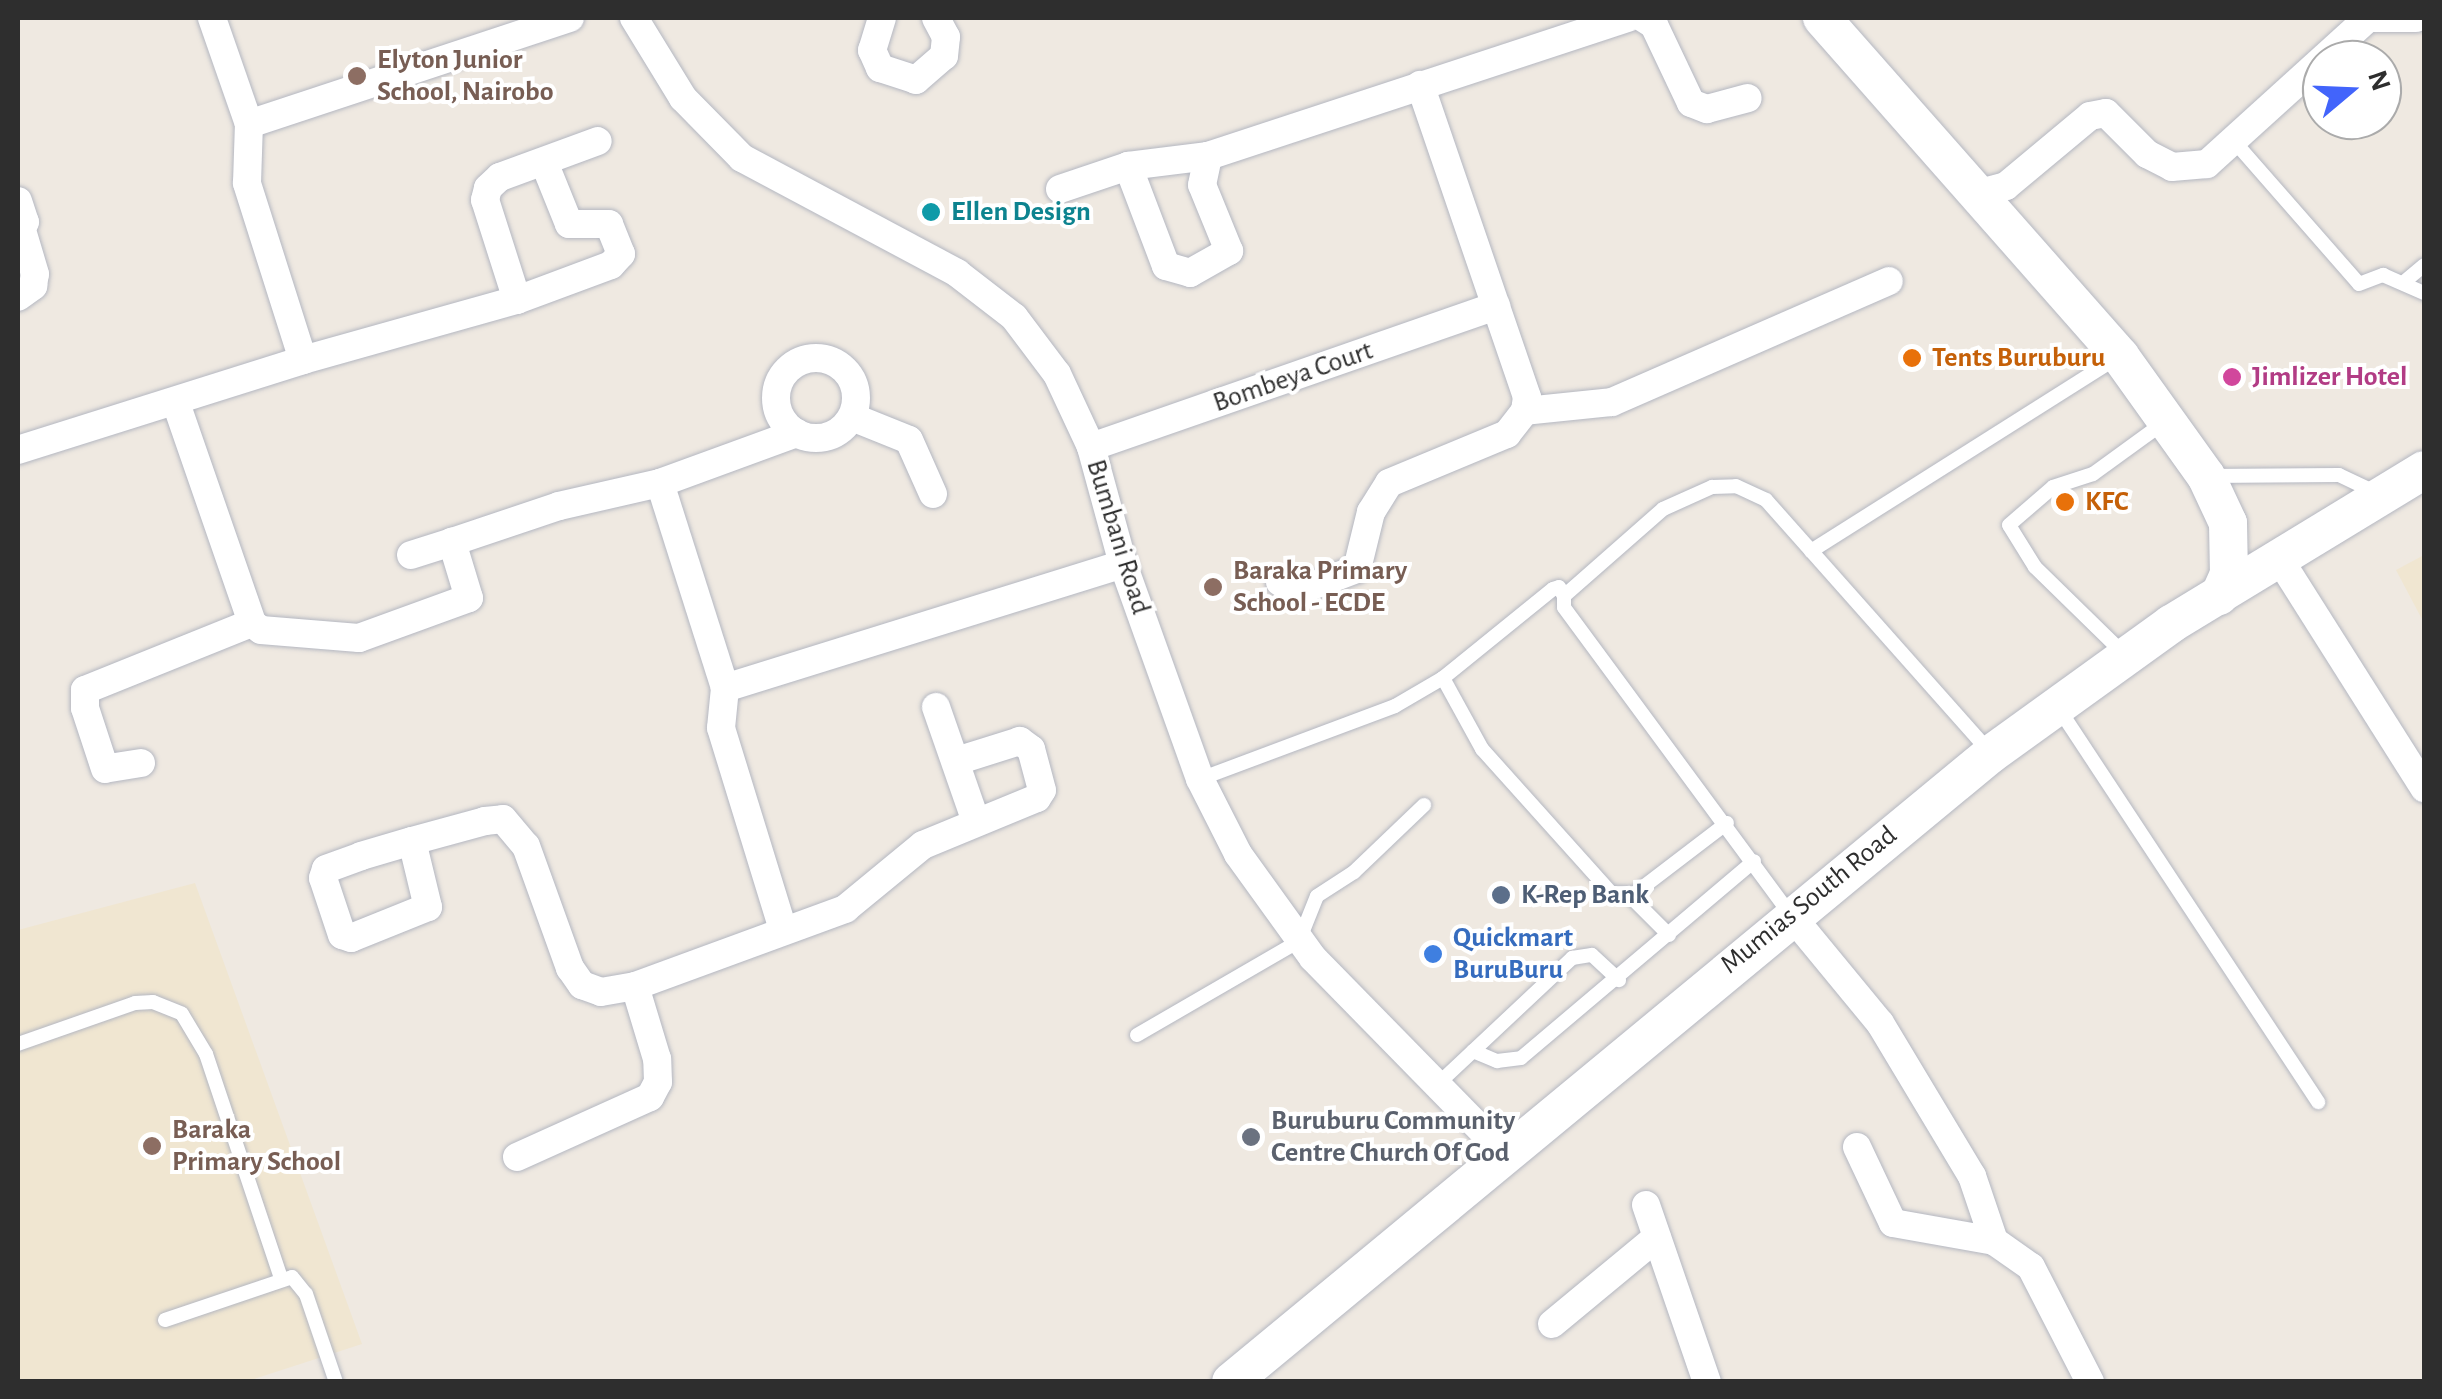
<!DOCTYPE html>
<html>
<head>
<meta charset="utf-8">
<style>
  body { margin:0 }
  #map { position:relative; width:2442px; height:1399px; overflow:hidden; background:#efe9e1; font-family:"Alegreya Sans",sans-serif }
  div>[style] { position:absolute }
  .education>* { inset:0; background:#f0e6d1 }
  .roads { filter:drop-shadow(0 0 2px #b4b7c1) drop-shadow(0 0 2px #b4b7c1) }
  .lane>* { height:14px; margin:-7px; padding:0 7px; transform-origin:7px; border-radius:7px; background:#fff }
  .street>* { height:28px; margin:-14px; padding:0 14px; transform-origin:14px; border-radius:14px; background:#fff }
  .street>.ring { margin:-14px; padding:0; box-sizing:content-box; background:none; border:28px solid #fff; border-radius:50% }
  .secondary>* { height:38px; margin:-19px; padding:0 19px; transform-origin:19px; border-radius:19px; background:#fff }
  .dots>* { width:28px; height:28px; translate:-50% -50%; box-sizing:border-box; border:5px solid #fff; border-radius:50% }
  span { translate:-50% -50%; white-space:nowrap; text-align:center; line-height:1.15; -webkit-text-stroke:8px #fff; paint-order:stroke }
  .education-label { font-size:28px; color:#785e54; font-weight:700 }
  .left { translate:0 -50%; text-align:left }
  .culture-label { font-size:28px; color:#0d838f; font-weight:700 }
  .food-label { font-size:28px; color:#c56008; font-weight:700 }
  .street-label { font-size:28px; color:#2e2e2e }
  .hotel-label { font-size:28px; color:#b23c85; font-weight:700 }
  .service-label { font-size:28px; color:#4e5e75; font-weight:700 }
  .shop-label { font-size:28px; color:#366cbe; font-weight:700 }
  .worship-label { font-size:28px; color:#5b616d; font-weight:700 }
  .frame { position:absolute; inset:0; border:20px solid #2e2e2e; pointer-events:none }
  .north { position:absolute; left:2302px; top:40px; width:100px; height:100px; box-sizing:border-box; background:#fff; border:2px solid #ababab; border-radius:50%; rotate:71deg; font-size:28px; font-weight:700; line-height:40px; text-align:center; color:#2e2e2e }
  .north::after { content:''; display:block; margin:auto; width:35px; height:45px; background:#4264fb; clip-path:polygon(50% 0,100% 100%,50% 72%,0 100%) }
</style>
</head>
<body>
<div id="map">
  <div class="education">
    <i style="clip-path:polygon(2424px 555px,2424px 623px,2396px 570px)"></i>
    <i style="clip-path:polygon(195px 883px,362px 1344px,248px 1381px,18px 1382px,18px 930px)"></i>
  </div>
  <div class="roads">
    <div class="lane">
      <i style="left:2233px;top:140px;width:191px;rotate:48.8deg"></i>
      <i style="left:2359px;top:284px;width:26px;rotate:-21deg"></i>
      <i style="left:2383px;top:275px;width:45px;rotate:23.7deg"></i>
      <i style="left:2404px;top:282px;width:26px;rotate:-40deg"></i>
      <i style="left:2207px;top:476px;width:132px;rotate:-0.4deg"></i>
      <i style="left:2339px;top:475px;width:44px;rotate:25.4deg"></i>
      <i style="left:1811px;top:551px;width:365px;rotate:-32.3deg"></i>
      <i style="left:2123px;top:653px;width:123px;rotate:-135.7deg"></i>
      <i style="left:2035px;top:567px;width:49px;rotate:-121.8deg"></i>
      <i style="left:2009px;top:525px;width:58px;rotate:-40.8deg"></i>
      <i style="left:2053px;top:487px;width:42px;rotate:-18deg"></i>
      <i style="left:2093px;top:474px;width:90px;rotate:-36deg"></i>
      <i style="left:1443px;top:678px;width:81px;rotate:61.2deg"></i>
      <i style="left:1482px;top:749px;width:193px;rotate:48.1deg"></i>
      <i style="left:1611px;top:893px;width:23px;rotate:2deg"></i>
      <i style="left:1634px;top:894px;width:117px;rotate:-37.4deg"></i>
      <i style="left:2059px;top:709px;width:471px;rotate:56.6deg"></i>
      <i style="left:1200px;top:779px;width:208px;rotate:-20.5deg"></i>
      <i style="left:1395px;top:706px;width:56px;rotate:-30.3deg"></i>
      <i style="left:1443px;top:678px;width:141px;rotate:-39deg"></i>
      <i style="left:1553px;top:589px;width:6px;rotate:-18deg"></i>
      <i style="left:1559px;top:587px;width:10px;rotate:61deg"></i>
      <i style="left:1628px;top:894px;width:58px;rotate:45deg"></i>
      <i style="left:1790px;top:914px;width:381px;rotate:-126.4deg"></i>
      <i style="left:1564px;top:607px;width:11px;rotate:-90deg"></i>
      <i style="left:1564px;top:596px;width:132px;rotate:-41.3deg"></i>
      <i style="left:1663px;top:509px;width:54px;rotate:-24.2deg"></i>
      <i style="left:1712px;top:487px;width:24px;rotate:-2deg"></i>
      <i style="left:1736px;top:486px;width:33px;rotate:25deg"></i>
      <i style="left:1766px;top:500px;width:339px;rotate:48.4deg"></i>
      <i style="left:1137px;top:1035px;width:187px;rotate:-30.1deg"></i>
      <i style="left:1299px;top:941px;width:48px;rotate:-68.2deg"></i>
      <i style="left:1317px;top:896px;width:44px;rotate:-33deg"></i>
      <i style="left:1354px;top:872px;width:97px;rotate:-43.7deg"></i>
      <i style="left:18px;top:1044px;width:124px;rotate:-19.3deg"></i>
      <i style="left:135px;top:1003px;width:18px;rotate:-3deg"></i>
      <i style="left:153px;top:1002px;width:31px;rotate:22deg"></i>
      <i style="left:182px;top:1014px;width:47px;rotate:59deg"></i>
      <i style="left:206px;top:1054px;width:236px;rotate:71.5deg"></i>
      <i style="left:1473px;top:1051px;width:26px;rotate:23deg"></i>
      <i style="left:1497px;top:1061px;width:24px;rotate:-7deg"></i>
      <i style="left:1521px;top:1058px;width:305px;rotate:-40.2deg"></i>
      <i style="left:1439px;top:1083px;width:183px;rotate:-43.2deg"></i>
      <i style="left:1572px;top:958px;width:20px;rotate:-9deg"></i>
      <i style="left:1592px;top:955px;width:37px;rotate:43deg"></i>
      <i style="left:165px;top:1320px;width:134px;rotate:-18.7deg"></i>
      <i style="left:292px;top:1277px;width:22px;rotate:51deg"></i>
      <i style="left:306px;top:1294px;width:93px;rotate:71.2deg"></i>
    </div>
    <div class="street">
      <i style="left:212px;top:18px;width:112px;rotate:70.8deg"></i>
      <i style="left:634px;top:18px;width:94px;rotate:58.5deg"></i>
      <i style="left:683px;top:98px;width:84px;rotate:45.5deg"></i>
      <i style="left:742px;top:158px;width:244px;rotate:28.1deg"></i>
      <i style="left:957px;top:273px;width:72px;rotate:37.7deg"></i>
      <i style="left:1014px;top:317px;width:71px;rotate:53deg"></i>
      <i style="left:1057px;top:374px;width:81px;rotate:65deg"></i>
      <i style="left:1091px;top:447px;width:121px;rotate:74.7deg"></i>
      <i style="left:1123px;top:564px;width:228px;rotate:70.3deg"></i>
      <i style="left:1200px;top:779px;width:84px;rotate:63.1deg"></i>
      <i style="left:1238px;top:854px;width:128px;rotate:54.2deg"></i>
      <i style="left:1313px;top:958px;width:273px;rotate:45.6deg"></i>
      <i style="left:882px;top:18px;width:34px;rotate:107deg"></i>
      <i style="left:872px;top:50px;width:20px;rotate:66deg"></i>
      <i style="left:880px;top:68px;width:38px;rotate:18deg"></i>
      <i style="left:916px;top:80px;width:37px;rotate:-41deg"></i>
      <i style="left:944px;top:56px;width:19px;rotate:-84deg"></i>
      <i style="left:946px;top:37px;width:21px;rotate:-118deg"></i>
      <i style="left:1643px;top:18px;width:13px;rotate:32deg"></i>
      <i style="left:1654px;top:25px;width:86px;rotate:64.6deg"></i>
      <i style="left:1691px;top:103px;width:17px;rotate:21deg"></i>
      <i style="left:1707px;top:109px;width:42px;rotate:-15deg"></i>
      <i style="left:2373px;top:18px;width:43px"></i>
      <i style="left:1128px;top:166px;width:107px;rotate:69.2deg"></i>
      <i style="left:1166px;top:266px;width:25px;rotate:16deg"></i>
      <i style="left:1190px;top:273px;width:45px;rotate:-29.4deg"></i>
      <i style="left:1229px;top:251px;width:71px;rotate:-112.2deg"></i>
      <i style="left:1202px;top:185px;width:30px;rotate:-78deg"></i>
      <i style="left:1060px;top:189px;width:72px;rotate:-18.7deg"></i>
      <i style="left:1128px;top:166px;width:81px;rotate:-7.1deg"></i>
      <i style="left:1208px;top:156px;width:442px;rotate:-18.2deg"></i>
      <i style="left:1980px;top:193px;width:27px;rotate:-15deg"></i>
      <i style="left:2006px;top:186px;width:109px;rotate:-39.8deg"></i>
      <i style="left:2090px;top:116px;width:16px;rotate:-11deg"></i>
      <i style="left:2106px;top:113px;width:58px;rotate:45deg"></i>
      <i style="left:2147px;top:154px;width:28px;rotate:27deg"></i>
      <i style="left:2172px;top:167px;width:35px;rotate:-5deg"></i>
      <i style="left:2207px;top:164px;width:217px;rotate:-42.2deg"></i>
      <i style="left:18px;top:201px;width:22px;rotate:72deg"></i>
      <i style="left:25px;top:222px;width:13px;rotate:122deg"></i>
      <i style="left:18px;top:297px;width:19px;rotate:-36deg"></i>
      <i style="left:33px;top:286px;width:12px;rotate:-81deg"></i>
      <i style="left:35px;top:274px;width:46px;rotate:-106.5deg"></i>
      <i style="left:517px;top:300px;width:100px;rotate:-20.4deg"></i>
      <i style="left:611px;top:265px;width:15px;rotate:-48deg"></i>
      <i style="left:621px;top:254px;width:32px;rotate:-112deg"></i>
      <i style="left:609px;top:224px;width:40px;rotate:180deg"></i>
      <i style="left:569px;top:224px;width:67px;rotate:-112deg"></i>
      <i class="ring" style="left:776px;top:358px;width:52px;height:52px"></i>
      <i style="left:303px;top:360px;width:222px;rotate:-15.7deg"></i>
      <i style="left:517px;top:300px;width:105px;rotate:-107.7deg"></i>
      <i style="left:485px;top:200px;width:12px;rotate:-76deg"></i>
      <i style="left:488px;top:188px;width:16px;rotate:-43deg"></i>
      <i style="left:500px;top:177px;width:104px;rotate:-20.2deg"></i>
      <i style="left:176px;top:403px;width:233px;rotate:70.9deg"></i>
      <i style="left:252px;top:623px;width:11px;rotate:38deg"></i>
      <i style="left:261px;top:630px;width:98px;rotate:4.7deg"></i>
      <i style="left:359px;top:638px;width:117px;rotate:-20deg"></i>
      <i style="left:469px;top:598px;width:59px;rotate:-106.9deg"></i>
      <i style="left:452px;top:542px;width:43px;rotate:162.4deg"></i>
      <i style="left:1525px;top:411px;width:87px;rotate:-5.9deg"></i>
      <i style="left:1612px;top:402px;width:302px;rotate:-23.6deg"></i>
      <i style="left:852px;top:417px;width:61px;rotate:22deg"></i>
      <i style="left:909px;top:440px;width:59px;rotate:66deg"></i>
      <i style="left:1091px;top:447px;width:429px;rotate:-19.2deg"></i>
      <i style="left:18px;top:450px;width:299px;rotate:-17.5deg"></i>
      <i style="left:303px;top:360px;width:186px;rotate:-107.6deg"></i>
      <i style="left:247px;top:183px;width:59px;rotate:-88.1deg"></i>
      <i style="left:249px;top:124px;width:338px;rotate:-18.3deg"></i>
      <i style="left:660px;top:483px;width:146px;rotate:-20.1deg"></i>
      <i style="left:452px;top:542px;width:113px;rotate:-18.6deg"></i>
      <i style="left:559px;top:506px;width:104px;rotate:-12.8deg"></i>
      <i style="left:660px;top:483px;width:215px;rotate:72.4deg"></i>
      <i style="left:725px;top:688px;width:417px;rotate:-17.3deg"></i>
      <i style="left:2280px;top:560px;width:270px;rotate:57.7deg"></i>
      <i style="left:1280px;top:582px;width:19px;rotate:32deg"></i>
      <i style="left:1296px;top:592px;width:65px;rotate:-20.7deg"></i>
      <i style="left:1357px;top:569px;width:59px;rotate:-76.2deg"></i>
      <i style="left:1371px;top:512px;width:34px;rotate:-58deg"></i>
      <i style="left:1389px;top:483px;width:128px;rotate:-22.6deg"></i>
      <i style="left:1507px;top:434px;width:29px;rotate:-52deg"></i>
      <i style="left:1525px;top:411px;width:14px;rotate:-82deg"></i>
      <i style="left:1527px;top:397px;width:330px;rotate:-108.9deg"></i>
      <i style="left:725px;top:688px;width:40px;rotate:95.7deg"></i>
      <i style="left:721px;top:728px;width:211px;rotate:72.9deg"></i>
      <i style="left:936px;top:707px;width:122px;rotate:70.8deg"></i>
      <i style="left:141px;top:763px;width:36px;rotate:171deg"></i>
      <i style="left:105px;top:769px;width:64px;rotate:-108.2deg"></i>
      <i style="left:85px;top:708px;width:18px;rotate:-90deg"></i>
      <i style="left:85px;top:690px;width:180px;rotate:-21.9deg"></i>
      <i style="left:412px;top:841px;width:68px;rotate:76.4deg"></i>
      <i style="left:428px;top:907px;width:83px;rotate:158.1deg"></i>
      <i style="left:351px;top:938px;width:9px;rotate:-162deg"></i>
      <i style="left:342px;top:935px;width:60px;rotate:-108.4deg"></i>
      <i style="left:323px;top:878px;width:9px;rotate:-72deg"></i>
      <i style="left:326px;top:869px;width:37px;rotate:-20deg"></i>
      <i style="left:361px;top:856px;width:53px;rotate:-16.4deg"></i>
      <i style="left:412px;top:841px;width:76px;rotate:-15.3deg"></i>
      <i style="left:485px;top:821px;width:18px;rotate:-6deg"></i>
      <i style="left:503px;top:819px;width:35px;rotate:50deg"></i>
      <i style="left:526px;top:846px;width:130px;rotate:70.2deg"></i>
      <i style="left:570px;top:968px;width:21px;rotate:55deg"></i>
      <i style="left:582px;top:985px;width:20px;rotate:20deg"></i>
      <i style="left:601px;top:992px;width:35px;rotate:-10deg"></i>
      <i style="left:635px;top:986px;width:224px;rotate:-20.1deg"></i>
      <i style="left:845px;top:909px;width:101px;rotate:-39.4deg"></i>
      <i style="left:923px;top:845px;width:123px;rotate:-22.4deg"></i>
      <i style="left:1037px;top:798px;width:9px;rotate:-58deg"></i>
      <i style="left:1042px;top:790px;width:42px;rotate:-105deg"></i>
      <i style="left:1031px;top:749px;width:14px;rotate:-144deg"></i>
      <i style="left:1020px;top:741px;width:67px;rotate:162.6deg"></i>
      <i style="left:1790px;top:914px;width:141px;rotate:50.5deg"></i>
      <i style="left:1880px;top:1023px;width:179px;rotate:59deg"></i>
      <i style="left:1972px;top:1176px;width:69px;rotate:71.3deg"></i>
      <i style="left:1857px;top:1147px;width:84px;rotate:64.7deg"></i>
      <i style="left:1893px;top:1223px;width:103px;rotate:10.1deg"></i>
      <i style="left:1994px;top:1241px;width:45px;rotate:35.1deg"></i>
      <i style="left:2031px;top:1267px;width:129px;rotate:62.8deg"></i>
      <i style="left:517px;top:1157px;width:146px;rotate:-24.3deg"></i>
      <i style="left:650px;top:1097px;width:17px;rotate:-62deg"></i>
      <i style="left:658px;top:1082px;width:23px;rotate:-92deg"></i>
      <i style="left:657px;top:1059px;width:76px;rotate:-106.8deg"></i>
      <i style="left:1646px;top:1205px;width:187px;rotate:71deg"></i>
      <i style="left:1552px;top:1324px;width:136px;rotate:-39.6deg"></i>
    </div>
    <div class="secondary">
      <i style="left:1822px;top:18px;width:451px;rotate:48.6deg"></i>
      <i style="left:2120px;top:356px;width:148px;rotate:54.4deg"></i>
      <i style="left:2206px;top:476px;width:52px;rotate:64.9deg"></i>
      <i style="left:2228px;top:523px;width:51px;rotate:88.9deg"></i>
      <i style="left:2229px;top:574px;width:24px;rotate:114deg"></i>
      <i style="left:1231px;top:1382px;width:986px;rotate:-39.57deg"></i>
      <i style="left:1991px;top:754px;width:222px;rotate:-35.8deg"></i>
      <i style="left:2171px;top:624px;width:296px;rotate:-31.3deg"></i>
    </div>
  </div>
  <div class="dots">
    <i style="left:357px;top:76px;background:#8d6e63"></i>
    <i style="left:931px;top:212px;background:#0f9aa8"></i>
    <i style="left:1912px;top:358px;background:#e8710a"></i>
    <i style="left:2232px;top:377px;background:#d1479c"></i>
    <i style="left:2065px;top:502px;background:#e8710a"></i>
    <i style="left:1213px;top:587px;background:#8d6e63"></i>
    <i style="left:1501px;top:895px;background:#5c6f8a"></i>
    <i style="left:1433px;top:954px;background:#3f7fe0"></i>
    <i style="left:1251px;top:1137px;background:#6b7280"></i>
    <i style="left:152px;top:1146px;background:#8d6e63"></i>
  </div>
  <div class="education-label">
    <span class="left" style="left:377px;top:76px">Elyton Junior<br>School, Nairobo</span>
    <span class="left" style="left:1233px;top:587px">Baraka Primary<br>School - ECDE</span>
    <span class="left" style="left:172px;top:1146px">Baraka<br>Primary School</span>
  </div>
  <div class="culture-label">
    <span class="left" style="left:951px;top:212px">Ellen Design</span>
  </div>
  <div class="food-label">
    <span class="left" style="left:1932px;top:358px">Tents Buruburu</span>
    <span class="left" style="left:2085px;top:502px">KFC</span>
  </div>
  <div class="street-label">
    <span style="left:1293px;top:377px;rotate:-19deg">Bombeya Court</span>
    <span style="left:1118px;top:537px;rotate:73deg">Bumbani Road</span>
    <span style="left:1809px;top:900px;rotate:-39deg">Mumias South Road</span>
  </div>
  <div class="hotel-label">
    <span class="left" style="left:2252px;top:377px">Jimlizer Hotel</span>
  </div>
  <div class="service-label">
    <span class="left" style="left:1521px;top:895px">K-Rep Bank</span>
  </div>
  <div class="shop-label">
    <span class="left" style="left:1453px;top:954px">Quickmart<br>BuruBuru</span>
  </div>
  <div class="worship-label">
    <span class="left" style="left:1271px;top:1137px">Buruburu Community<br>Centre Church Of God</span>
  </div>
  <div class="frame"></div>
  <div class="north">N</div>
</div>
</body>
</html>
